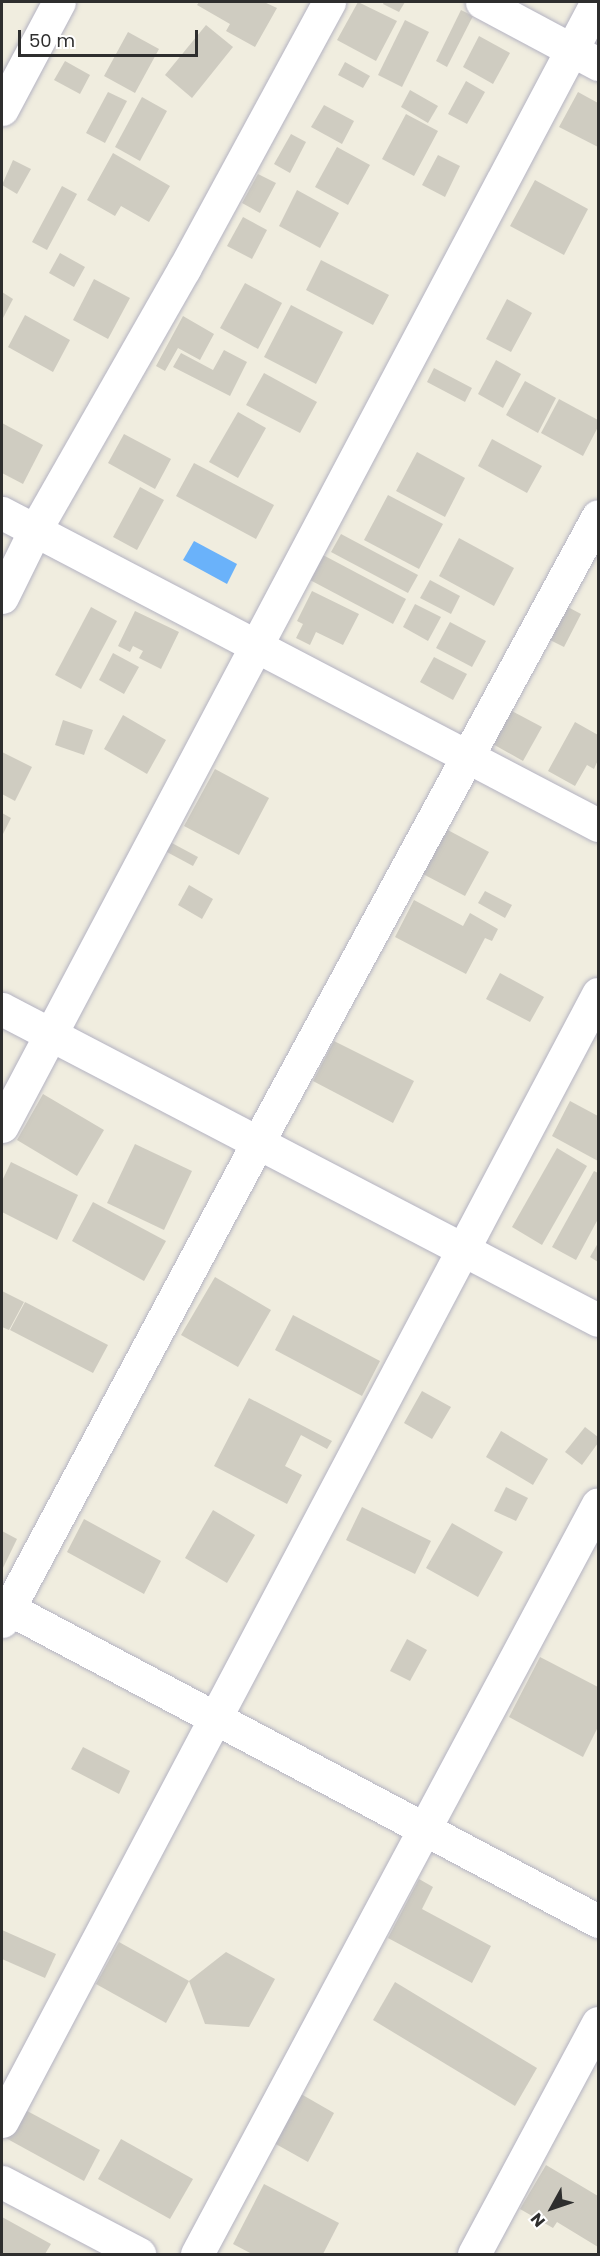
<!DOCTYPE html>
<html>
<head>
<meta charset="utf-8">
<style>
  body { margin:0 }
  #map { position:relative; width:600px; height:2256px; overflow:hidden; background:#f0eddf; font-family:Poppins,sans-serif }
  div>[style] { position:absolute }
  .water>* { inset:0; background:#6ab2fa }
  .building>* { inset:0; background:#cfccc1 }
  .roads { filter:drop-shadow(0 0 2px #b4b3c2) drop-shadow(0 0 2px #b4b3c2) }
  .minor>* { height:33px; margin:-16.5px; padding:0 16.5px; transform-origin:16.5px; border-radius:16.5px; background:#fff }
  span { translate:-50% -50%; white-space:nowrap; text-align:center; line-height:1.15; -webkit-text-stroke:4.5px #fff; paint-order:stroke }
  .frame { position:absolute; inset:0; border:3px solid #2e2e2e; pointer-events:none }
  .north { position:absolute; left:522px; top:2178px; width:60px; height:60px; -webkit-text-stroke:4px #fff; paint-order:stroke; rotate:230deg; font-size:16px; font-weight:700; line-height:24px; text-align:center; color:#2e2e2e }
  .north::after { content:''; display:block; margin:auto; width:21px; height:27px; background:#2e2e2e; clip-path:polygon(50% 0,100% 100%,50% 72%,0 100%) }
  .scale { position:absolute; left:18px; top:30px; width:180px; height:27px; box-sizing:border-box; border:3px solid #2e2e2e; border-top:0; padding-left:8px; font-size:18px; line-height:21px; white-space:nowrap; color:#2e2e2e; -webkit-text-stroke:4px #fff; paint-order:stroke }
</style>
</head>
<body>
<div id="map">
  <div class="water">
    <i style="clip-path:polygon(194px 541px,237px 564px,227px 584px,183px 560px)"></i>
  </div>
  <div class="building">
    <i style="clip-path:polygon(199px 2px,264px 2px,277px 8px,255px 47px,226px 31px,230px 24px,197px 5px)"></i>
    <i style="clip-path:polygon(358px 2px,397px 21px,376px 61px,337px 40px)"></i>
    <i style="clip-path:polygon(384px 2px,405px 2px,399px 12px,383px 4px)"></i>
    <i style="clip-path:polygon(461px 10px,473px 16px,447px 67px,436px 61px)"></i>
    <i style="clip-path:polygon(405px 20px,429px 32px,402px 87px,378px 75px)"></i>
    <i style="clip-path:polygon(206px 25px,233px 47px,192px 98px,165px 75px)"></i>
    <i style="clip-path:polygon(128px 32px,159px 49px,135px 93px,104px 76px)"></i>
    <i style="clip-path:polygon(479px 36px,510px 53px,493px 84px,463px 67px)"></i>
    <i style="clip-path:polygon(65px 61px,90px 75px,80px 94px,54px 80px)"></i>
    <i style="clip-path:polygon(345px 62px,370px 76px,363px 88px,338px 75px)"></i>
    <i style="clip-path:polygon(466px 81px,485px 92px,467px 124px,448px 114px)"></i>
    <i style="clip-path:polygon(410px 90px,438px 106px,428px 123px,401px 107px)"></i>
    <i style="clip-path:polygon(108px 92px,127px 101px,105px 143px,86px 133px)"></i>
    <i style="clip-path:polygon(578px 92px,598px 103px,598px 147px,559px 127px)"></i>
    <i style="clip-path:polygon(142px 97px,167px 111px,140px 161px,115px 147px)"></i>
    <i style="clip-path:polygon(324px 105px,354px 121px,342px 144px,311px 127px)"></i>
    <i style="clip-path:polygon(406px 114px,438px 131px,414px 176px,382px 159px)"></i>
    <i style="clip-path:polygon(291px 134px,306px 142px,290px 173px,274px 164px)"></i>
    <i style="clip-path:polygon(337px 147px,370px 165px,348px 205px,315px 187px)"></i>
    <i style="clip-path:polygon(113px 153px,170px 186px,149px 222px,121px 206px,115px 216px,87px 200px)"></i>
    <i style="clip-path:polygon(438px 155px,460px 166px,445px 197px,422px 185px)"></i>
    <i style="clip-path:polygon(13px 160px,31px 169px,17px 194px,2px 185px)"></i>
    <i style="clip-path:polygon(258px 174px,276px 183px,260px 213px,242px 203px)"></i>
    <i style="clip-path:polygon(535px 180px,588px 209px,564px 255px,510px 226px)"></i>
    <i style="clip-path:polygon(62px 186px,77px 194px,47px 250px,32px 242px)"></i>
    <i style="clip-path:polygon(297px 190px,339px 213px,320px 248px,279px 226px)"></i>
    <i style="clip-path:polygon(243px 217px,267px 230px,252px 259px,227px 246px)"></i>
    <i style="clip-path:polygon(60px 253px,85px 267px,74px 287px,49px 273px)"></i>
    <i style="clip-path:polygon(321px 260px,389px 295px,373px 325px,306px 290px)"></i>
    <i style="clip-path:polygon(94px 279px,130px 298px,108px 339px,73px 320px)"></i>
    <i style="clip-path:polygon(245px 283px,282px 303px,258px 349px,220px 328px)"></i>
    <i style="clip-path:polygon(2px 292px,13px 299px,2px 320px)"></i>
    <i style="clip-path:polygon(507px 299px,532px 313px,511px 352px,486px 339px)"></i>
    <i style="clip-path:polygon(291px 305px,343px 332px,316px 384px,264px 357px)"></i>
    <i style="clip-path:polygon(25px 315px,70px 340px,53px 372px,8px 347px)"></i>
    <i style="clip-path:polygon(183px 316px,214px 334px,200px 360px,178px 348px,165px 371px,156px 366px)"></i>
    <i style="clip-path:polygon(224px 350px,247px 362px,230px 396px,173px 367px,181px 353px,213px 370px)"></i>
    <i style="clip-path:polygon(496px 360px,521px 374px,503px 408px,478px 394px)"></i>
    <i style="clip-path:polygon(434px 368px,472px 388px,465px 402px,427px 382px)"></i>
    <i style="clip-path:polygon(264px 373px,317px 402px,300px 433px,246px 405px)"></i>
    <i style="clip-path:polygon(525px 381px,556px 398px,538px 433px,506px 415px)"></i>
    <i style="clip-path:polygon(559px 399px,598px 420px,598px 427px,583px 456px,541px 433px)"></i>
    <i style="clip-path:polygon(238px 412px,266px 428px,238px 478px,209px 462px)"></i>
    <i style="clip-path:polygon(2px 423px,43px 445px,23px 484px,2px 473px)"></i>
    <i style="clip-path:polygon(124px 434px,171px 459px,155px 489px,108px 463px)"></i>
    <i style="clip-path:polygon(492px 439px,542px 466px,527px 493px,478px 466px)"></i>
    <i style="clip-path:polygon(417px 452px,465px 478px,445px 517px,396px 491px)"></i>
    <i style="clip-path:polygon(194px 463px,274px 505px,256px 539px,176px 496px)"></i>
    <i style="clip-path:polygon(140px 487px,164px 500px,137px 550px,113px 537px)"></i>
    <i style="clip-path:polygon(388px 495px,443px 524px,419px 569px,364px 540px)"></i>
    <i style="clip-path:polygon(341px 534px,418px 575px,408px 593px,331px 552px)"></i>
    <i style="clip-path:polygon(459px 538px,514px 568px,494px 606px,439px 576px)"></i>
    <i style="clip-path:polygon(323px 555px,406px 599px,393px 624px,310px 580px)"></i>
    <i style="clip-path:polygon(430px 580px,460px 596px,451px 614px,420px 598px)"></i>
    <i style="clip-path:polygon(312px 591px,359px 614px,343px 645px,316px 632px,310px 645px,296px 638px,303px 624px,297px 621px)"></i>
    <i style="clip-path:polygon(415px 604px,441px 617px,428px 641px,403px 627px)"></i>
    <i style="clip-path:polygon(566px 606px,581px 614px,564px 647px,548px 639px)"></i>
    <i style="clip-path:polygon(91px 607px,117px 621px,81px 689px,55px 675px)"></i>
    <i style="clip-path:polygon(135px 611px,179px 632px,161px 669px,139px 658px,143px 651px,133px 646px,130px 652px,118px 646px)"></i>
    <i style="clip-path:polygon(450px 622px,486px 641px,472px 667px,436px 648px)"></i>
    <i style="clip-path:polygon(113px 653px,139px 667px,124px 694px,99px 680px)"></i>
    <i style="clip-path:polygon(434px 657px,467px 674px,453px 700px,420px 682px)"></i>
    <i style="clip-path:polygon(510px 710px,542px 727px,523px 761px,491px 743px)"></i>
    <i style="clip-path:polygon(123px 715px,166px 740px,147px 774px,104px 749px)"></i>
    <i style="clip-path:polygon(63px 720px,93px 730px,84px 755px,55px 745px)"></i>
    <i style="clip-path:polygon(575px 722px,598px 735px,598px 760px,594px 769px,587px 765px,575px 786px,548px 771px)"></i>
    <i style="clip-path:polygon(2px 752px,32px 767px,15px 801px,2px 794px)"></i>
    <i style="clip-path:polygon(215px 769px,269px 798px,239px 855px,184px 826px)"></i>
    <i style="clip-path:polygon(2px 813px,11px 818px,2px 836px)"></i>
    <i style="clip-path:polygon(444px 828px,489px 852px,465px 896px,421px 873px)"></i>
    <i style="clip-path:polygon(170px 842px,198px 857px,193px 866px,165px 851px)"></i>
    <i style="clip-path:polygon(189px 885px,213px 899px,202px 919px,178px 905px)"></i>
    <i style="clip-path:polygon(485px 891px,512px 905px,505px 918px,478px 903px)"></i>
    <i style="clip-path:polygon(414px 900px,463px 926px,470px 913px,498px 929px,492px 941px,485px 938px,466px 974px,395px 937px)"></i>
    <i style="clip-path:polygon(500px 973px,544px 997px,530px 1022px,486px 999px)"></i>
    <i style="clip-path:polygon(334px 1041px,414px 1081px,393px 1123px,313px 1081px)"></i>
    <i style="clip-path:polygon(43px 1094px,104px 1130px,77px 1176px,17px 1140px)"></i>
    <i style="clip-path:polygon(570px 1101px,598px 1116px,598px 1161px,552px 1136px)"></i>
    <i style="clip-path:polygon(135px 1144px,192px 1171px,164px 1230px,107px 1203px)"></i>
    <i style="clip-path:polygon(557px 1148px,587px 1166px,542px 1245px,512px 1227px)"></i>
    <i style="clip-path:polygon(11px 1162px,78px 1195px,57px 1240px,2px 1212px,2px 1181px)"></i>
    <i style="clip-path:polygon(594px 1171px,598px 1173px,598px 1219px,576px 1260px,552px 1247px)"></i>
    <i style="clip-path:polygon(93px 1202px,166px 1241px,144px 1281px,72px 1241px)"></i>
    <i style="clip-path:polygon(598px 1243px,598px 1262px,590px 1257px)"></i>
    <i style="clip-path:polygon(215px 1277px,271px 1310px,238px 1367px,181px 1335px)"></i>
    <i style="clip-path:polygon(2px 1291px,24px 1302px,9px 1330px,2px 1327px)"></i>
    <i style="clip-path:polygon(25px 1302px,108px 1345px,93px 1373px,10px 1330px)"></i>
    <i style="clip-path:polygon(293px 1315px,380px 1361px,362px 1396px,275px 1350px)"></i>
    <i style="clip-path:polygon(422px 1391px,451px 1407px,432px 1439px,404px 1423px)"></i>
    <i style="clip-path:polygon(249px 1398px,332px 1441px,327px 1449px,301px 1435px,285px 1466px,302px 1475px,287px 1504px,214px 1466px)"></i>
    <i style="clip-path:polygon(585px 1427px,598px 1437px,598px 1443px,582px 1465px,565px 1452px)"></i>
    <i style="clip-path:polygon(501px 1431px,548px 1459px,533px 1485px,486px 1457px)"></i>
    <i style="clip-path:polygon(506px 1487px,528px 1498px,516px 1521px,494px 1511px)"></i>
    <i style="clip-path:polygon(362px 1507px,431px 1541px,415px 1574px,346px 1540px)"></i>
    <i style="clip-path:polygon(213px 1510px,255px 1535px,227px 1583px,185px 1558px)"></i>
    <i style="clip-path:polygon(84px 1519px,161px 1561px,144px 1594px,67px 1552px)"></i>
    <i style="clip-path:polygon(452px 1523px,503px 1552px,478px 1597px,426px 1568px)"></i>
    <i style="clip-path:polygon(2px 1531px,17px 1539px,2px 1570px)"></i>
    <i style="clip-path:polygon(407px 1639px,427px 1650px,410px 1681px,390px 1671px)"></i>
    <i style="clip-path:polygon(540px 1657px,598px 1687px,598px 1727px,583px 1757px,509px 1717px)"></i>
    <i style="clip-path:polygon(83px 1747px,130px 1771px,119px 1794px,71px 1769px)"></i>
    <i style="clip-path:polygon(419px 1879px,433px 1887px,422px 1909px,491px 1946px,472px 1983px,388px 1938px)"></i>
    <i style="clip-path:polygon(2px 1930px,56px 1954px,45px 1978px,2px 1959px)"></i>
    <i style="clip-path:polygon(119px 1942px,189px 1981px,166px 2023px,96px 1984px)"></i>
    <i style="clip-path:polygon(226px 1952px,275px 1979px,249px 2027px,205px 2024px,189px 1981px)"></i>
    <i style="clip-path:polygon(395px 1982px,537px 2068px,515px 2106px,373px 2020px)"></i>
    <i style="clip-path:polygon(301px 2094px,334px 2113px,308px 2162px,274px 2143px)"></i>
    <i style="clip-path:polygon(16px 2105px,100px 2150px,84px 2181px,2px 2136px)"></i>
    <i style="clip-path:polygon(121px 2139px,193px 2179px,170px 2219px,98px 2179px)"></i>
    <i style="clip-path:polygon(546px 2165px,598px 2196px,598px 2247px,557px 2222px,553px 2228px,520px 2209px)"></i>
    <i style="clip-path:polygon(264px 2184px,339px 2223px,323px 2254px,252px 2254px,233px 2244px)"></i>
    <i style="clip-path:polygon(2px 2217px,51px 2244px,45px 2254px,2px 2254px)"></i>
  </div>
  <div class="roads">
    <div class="minor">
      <i style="left:482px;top:2px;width:132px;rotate:28.1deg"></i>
      <i style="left:2px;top:109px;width:121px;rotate:-62deg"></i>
      <i style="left:2px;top:513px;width:673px;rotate:27.63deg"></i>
      <i style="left:2px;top:597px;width:75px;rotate:-63.8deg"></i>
      <i style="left:35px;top:530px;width:301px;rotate:-60.3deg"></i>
      <i style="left:184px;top:269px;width:304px;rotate:-61.5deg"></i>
      <i style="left:2px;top:1009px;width:672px;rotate:27.56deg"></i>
      <i style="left:2px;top:1126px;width:1272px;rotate:-62.11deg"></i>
      <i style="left:2px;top:1605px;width:675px;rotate:27.93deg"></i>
      <i style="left:2px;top:1621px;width:543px;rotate:-61.88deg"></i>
      <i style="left:258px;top:1142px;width:712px;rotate:-61.49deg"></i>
      <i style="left:2px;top:2121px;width:1275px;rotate:-62.13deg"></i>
      <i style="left:2px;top:2182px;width:155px;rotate:27.7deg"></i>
      <i style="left:197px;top:2254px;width:850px;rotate:-61.87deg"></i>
      <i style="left:474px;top:2254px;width:262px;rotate:-61.8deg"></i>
    </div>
  </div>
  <div class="frame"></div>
  <div class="north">N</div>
  <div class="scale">50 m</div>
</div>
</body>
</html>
